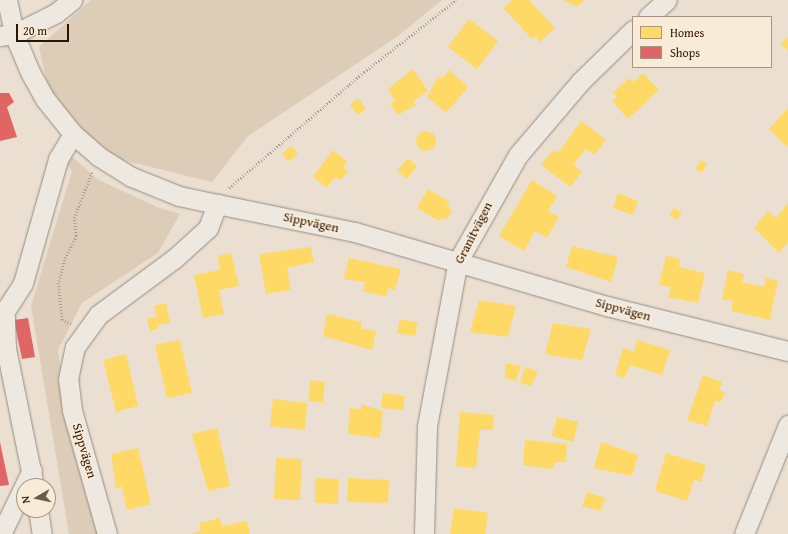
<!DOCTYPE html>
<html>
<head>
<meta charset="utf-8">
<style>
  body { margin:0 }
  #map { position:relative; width:788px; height:534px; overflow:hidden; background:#eadfd0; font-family:"Gentium Book Plus",serif }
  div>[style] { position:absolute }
  .green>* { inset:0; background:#ddcdb8 }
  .homes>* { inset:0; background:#ffd966 }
  .round { border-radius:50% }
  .shops>* { inset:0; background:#e06666 }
  .path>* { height:2.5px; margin-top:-1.25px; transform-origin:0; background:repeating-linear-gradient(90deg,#a7a098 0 1px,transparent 0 3px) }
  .roads { filter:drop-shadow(0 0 1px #968c81) drop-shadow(0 0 1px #968c81) }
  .minor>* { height:19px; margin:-9.5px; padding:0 9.5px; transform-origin:9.5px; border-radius:9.5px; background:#ede8e0 }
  span { translate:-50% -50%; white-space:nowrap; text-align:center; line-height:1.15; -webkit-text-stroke:4px #f8ecd9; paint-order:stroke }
  .street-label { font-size:13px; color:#2e1300 }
  .legend { position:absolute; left:632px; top:16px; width:140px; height:52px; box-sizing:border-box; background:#f8ecd9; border:1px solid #a79582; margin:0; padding:5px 7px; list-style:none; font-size:12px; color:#2e1300 }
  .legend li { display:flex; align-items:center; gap:8px; height:20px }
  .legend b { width:20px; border:1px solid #a79582 }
  .north { position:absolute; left:16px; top:478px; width:40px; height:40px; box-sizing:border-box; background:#f8ecd9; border:1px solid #a79582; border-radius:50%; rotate:261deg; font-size:11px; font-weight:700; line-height:16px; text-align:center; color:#2e1300 }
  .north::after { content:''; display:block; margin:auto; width:14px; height:18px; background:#705a49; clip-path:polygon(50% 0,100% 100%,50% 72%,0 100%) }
  .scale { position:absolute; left:16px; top:24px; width:53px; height:18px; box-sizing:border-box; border:2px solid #2e1300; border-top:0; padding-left:5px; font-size:12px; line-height:14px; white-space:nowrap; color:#2e1300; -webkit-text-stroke:3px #f8ecd9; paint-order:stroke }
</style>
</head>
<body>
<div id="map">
  <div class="green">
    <i style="clip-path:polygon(91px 0,442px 0,398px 36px,248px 136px,212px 182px,106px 156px,50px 97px,39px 47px)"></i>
    <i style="clip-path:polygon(70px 155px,97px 179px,157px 207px,180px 214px,158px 253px,82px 303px,58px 350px,65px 410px,97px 534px,69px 534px,31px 306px,72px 171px,65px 161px)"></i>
  </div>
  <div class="homes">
    <i style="clip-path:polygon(512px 0,529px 0,555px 28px,540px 42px,535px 36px,532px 39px,503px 8px)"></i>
    <i style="clip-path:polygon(564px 0,585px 0,577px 7px)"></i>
    <i style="clip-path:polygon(469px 19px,498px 41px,477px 69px,448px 47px)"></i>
    <i style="clip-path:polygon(788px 37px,788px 51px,781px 43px)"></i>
    <i style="clip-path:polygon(413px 69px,428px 91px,413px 101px,416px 105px,398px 115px,390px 104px,395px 100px,388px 89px)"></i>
    <i style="clip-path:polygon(449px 70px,468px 87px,446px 113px,427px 97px,438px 76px,442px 79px)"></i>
    <i style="clip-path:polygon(643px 73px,659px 90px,628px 119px,612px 101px,617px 97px,613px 93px,629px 78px,633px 82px)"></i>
    <i style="clip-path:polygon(358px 98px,366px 109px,358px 115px,350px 105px)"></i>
    <i style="clip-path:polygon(788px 108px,788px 145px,787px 147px,769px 129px)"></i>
    <i style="clip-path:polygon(581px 121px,606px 140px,594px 155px,586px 149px,573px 165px,582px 172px,570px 187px,541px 165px,553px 150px,558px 153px)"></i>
    <i class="round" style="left:416px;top:131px;width:20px;height:20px"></i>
    <i style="clip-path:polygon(291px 146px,298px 154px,288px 162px,282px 154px)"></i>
    <i style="clip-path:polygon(333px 150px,347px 161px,343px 167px,348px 171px,340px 181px,335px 177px,327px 188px,313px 177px)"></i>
    <i style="clip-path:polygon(408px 158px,417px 166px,407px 179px,397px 171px)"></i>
    <i style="clip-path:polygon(701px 160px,707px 164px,702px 173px,695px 169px)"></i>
    <i style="clip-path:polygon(532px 180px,557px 196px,548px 211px,559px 217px,547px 238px,535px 231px,524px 251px,499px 236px)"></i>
    <i style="clip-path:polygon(428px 189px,450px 202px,447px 207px,452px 210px,447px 220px,442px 217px,439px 221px,417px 208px)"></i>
    <i style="clip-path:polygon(618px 193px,638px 201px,633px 215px,613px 208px)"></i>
    <i style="clip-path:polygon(788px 203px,788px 242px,779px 253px,754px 228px,768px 211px,776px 218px)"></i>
    <i style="clip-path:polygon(674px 208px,682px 213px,677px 220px,669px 215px)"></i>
    <i style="clip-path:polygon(572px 246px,618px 257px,611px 282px,566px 267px)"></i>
    <i style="clip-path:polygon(311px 247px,314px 262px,287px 268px,291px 290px,266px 294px,259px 254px)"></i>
    <i style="clip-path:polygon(231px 253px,239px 286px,219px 290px,224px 314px,203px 318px,194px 275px,220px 270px,218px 256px)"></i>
    <i style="clip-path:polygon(666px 256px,680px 259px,679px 267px,705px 273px,698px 303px,668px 297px,671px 287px,659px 285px)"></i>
    <i style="clip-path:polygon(349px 258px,401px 269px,395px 290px,388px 288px,386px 297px,363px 291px,365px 282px,344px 279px)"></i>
    <i style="clip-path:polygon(728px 270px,744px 274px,742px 282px,764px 287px,766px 278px,778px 281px,770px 320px,731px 311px,733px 301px,722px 299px)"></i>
    <i style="clip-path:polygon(479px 300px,516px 306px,508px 337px,470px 332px)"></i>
    <i style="clip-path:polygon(166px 303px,170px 323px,158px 325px,154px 306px)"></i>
    <i style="clip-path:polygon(327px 314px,362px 322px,361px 328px,376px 331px,372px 350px,323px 336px)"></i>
    <i style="clip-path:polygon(156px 317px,158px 329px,150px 331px,147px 318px)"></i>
    <i style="clip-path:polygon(400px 319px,418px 323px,415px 336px,397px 333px)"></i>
    <i style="clip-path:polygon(553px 323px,591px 329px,582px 360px,545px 354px)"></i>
    <i style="clip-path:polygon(180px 340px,192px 393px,167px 398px,155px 345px)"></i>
    <i style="clip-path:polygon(637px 340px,670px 350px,662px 375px,630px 365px,625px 378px,615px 375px,623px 348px,634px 352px)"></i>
    <i style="clip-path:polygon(126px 354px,138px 406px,116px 412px,103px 360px)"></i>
    <i style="clip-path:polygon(506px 363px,521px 366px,516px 381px,505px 378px)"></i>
    <i style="clip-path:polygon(525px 367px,538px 372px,531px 386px,520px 383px)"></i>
    <i style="clip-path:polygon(703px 375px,722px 382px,719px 390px,725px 392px,721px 402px,715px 401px,707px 426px,687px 420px)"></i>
    <i style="clip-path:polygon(311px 380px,325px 382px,323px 403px,308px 401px)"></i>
    <i style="clip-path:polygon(383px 393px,405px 396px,403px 410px,381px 408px)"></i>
    <i style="clip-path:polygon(273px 399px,307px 403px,305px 430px,270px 426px)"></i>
    <i style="clip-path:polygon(361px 404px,383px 411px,380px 438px,348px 434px,350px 408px,361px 409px)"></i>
    <i style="clip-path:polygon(460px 412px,494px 415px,493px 430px,480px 430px,476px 468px,456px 466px)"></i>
    <i style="clip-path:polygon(557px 417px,578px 422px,573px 442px,552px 436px)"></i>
    <i style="clip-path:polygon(217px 428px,230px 486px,208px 491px,192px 434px)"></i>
    <i style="clip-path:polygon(525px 440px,567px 444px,566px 462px,556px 462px,551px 469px,523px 465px)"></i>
    <i style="clip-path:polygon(601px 442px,638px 455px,632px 476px,594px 468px)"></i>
    <i style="clip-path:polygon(138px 448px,151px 504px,127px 510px,122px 487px,116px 489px,111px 454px)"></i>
    <i style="clip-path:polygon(666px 453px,706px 465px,701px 482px,694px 480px,687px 501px,655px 491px)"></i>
    <i style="clip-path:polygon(276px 458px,302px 459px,300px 500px,274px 499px)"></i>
    <i style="clip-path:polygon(315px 478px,339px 479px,338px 504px,315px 503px)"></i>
    <i style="clip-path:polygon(348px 478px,389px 480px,388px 503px,347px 502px)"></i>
    <i style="clip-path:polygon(587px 492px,605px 498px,601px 511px,582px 506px)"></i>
    <i style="clip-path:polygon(454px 508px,488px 513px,485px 534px,450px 534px)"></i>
    <i style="clip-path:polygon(220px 518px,222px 526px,247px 521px,250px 534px,190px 534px,201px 531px,199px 523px)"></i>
  </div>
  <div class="shops">
    <i style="clip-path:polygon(0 93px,9px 93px,14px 102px,7px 107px,17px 137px,0 141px)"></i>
    <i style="clip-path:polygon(28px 318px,35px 357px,22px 359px,14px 320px)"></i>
    <i style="clip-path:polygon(0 442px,9px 485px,0 486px)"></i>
  </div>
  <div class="path">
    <i style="left:229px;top:188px;width:178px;rotate:-40.7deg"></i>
    <i style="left:364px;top:72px;width:117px;rotate:-38deg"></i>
    <i style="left:71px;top:324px;width:10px;rotate:-156deg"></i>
    <i style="left:62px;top:320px;width:36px;rotate:-96deg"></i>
    <i style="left:58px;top:284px;width:27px;rotate:-75deg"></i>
    <i style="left:65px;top:258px;width:25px;rotate:-63deg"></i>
    <i style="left:76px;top:236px;width:18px;rotate:-96deg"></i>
    <i style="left:74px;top:218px;width:49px;rotate:-68.6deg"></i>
  </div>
  <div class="roads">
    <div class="minor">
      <i style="left:7px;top:0;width:35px;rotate:78deg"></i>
      <i style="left:14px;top:34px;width:41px;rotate:67.2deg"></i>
      <i style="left:30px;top:72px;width:31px;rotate:61deg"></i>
      <i style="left:45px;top:99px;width:45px;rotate:51.3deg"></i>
      <i style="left:73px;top:134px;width:33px;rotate:41deg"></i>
      <i style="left:98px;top:156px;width:40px;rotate:32deg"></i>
      <i style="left:132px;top:177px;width:51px;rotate:22deg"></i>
      <i style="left:179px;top:196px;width:39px;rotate:12deg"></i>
      <i style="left:648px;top:17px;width:25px;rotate:-42deg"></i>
      <i style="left:0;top:36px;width:14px;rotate:-8deg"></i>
      <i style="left:14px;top:34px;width:47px;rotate:-26.6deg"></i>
      <i style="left:56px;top:13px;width:21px;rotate:-39deg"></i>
      <i style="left:34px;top:486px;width:141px;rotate:-101.5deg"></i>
      <i style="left:6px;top:348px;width:37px;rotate:-92deg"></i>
      <i style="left:5px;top:311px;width:33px;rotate:-57deg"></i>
      <i style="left:23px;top:283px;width:129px;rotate:-74.2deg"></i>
      <i style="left:58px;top:159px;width:29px;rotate:-59deg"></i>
      <i style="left:38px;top:510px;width:24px;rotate:81deg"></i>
      <i style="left:1px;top:534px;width:71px;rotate:-64.2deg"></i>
      <i style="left:107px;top:534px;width:129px;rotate:-105.8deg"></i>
      <i style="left:72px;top:410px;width:31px;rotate:-97deg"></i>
      <i style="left:68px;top:379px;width:33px;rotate:-78deg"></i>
      <i style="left:75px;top:347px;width:39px;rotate:-54deg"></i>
      <i style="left:98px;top:315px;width:96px;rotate:-36.5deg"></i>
      <i style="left:175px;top:258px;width:45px;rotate:-42.3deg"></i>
      <i style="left:208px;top:228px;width:26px;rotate:-69deg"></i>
      <i style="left:217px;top:204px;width:141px;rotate:11.5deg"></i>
      <i style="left:355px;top:232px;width:263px;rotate:16.4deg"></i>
      <i style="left:607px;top:306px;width:187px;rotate:14deg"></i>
      <i style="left:424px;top:534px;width:108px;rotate:-88.4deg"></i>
      <i style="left:427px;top:426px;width:168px;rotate:-79.4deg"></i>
      <i style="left:458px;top:261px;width:122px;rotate:-60.5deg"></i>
      <i style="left:518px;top:155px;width:97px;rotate:-49.6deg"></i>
      <i style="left:581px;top:81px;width:73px;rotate:-44.4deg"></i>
      <i style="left:744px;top:534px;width:118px;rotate:-68deg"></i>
    </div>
  </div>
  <div class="street-label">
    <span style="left:311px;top:223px;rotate:12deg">Sippvägen</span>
    <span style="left:474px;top:233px;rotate:-63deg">Granitvägen</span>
    <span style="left:623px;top:310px;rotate:15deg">Sippvägen</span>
    <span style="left:84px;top:451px;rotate:74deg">Sippvägen</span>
  </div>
  <ul class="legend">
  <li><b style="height:11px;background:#ffd966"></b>Homes</li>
  <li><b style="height:11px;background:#e06666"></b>Shops</li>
  </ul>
  <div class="north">N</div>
  <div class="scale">20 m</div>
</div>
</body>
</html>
